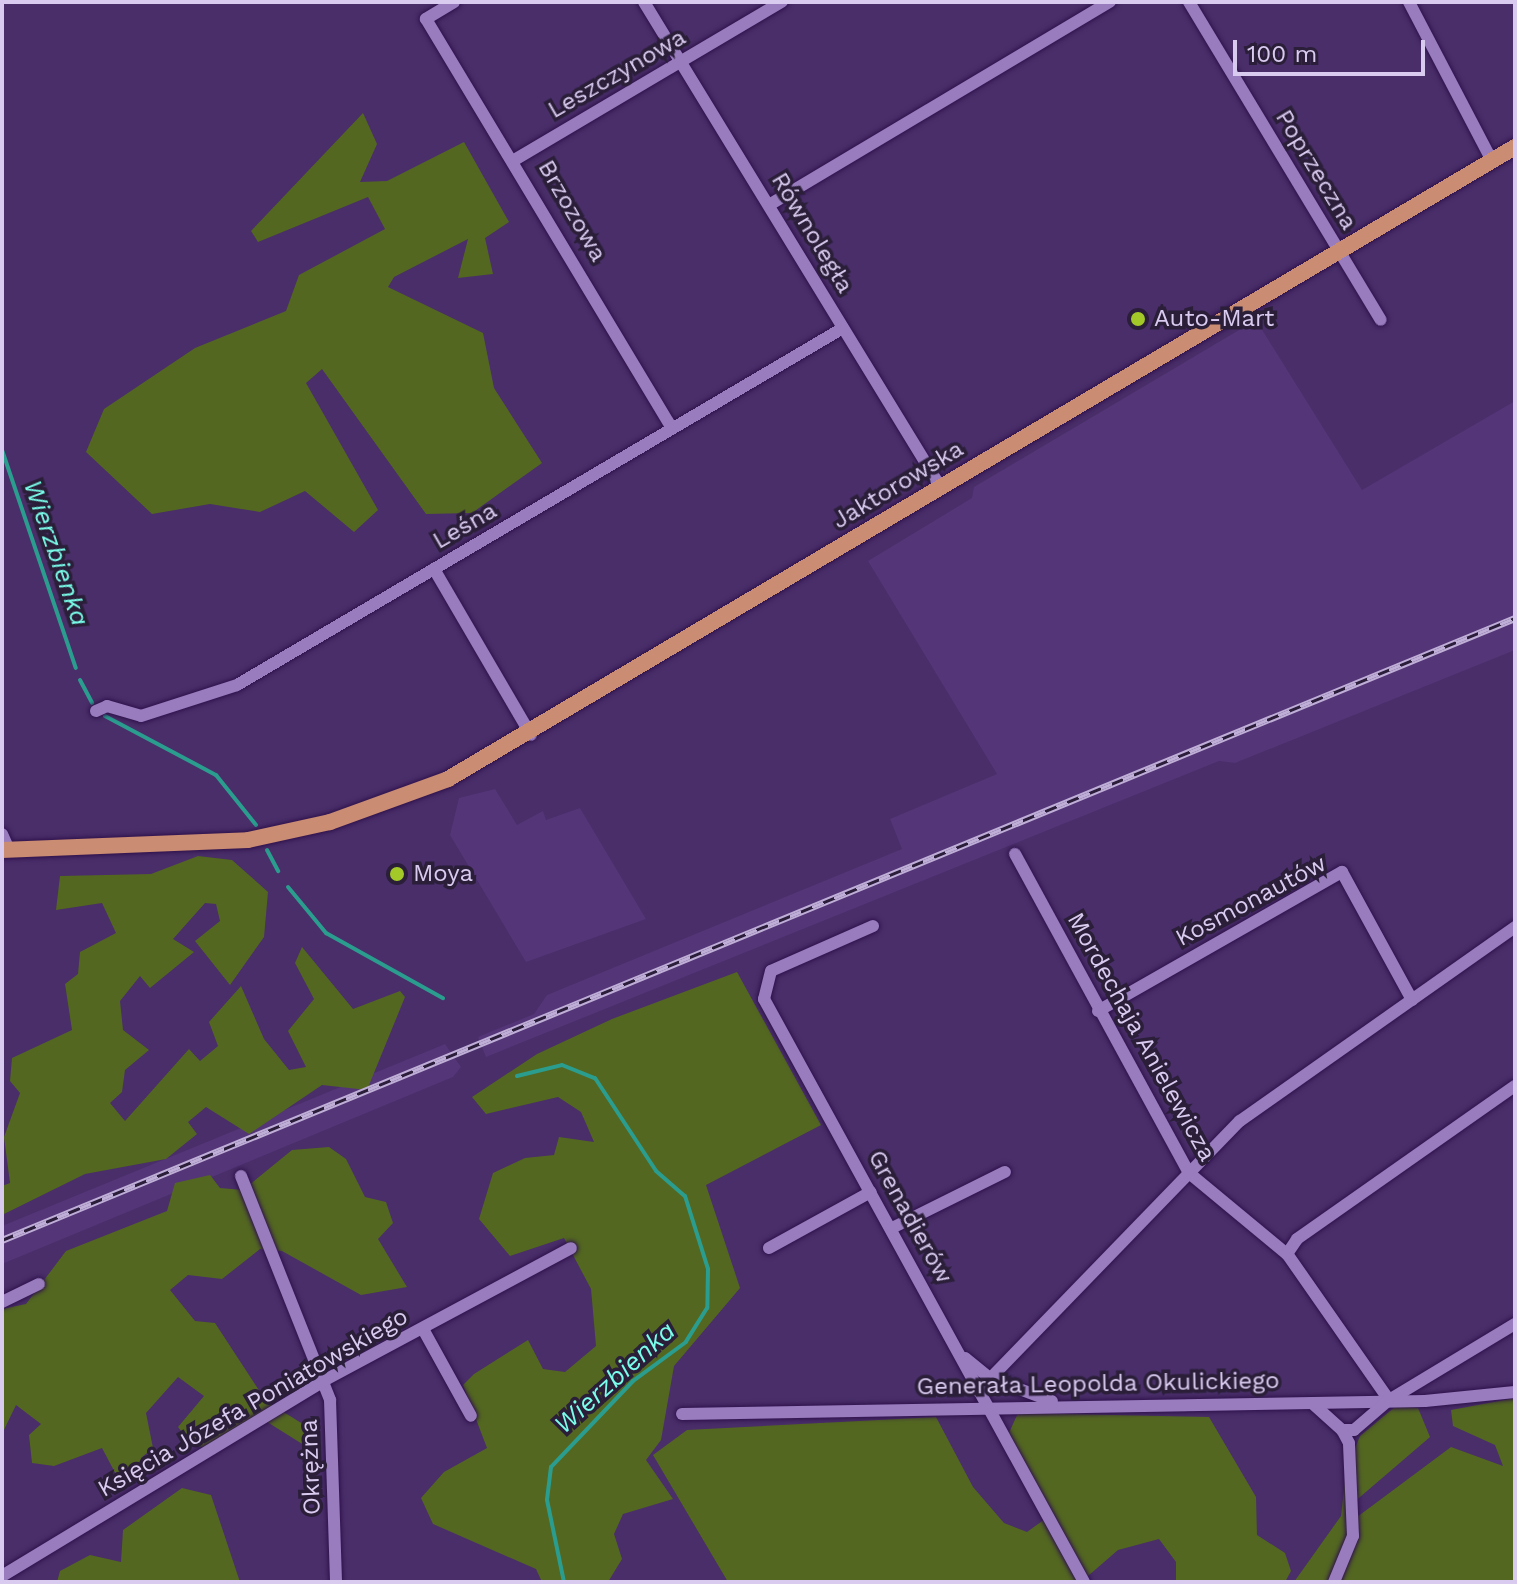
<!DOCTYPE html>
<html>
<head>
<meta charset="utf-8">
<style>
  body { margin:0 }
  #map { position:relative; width:1517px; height:1584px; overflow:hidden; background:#492e69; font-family:"Work Sans",sans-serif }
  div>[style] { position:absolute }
  .built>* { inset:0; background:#543578 }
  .green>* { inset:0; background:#536721 }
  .stream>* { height:4px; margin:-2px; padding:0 2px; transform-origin:2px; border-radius:2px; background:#2b9d8f }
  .roads { filter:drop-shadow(0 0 2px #2f124c) drop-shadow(0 0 2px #2f124c) }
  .minor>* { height:12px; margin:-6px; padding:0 6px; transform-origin:6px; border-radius:6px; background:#987cbe }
  .major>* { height:16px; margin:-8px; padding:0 8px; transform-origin:8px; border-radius:8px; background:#ca8c72 }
  .rail>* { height:7px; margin-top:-3.5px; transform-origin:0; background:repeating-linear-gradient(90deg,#2a1e39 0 12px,#bfafd7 0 24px); box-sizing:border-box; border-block:2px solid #bfafd7 }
  .dots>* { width:22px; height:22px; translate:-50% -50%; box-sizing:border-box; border:4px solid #2a1e39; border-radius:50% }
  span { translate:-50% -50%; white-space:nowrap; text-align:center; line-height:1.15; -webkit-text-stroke:7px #2a1e39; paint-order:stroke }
  .street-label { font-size:24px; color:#d9cbef }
  .poi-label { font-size:24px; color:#d9cbef }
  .left { translate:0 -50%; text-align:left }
  .water-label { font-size:26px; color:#7afdea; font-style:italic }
  .frame { position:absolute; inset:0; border:4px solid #d9cbef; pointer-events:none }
  .scale { position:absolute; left:1233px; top:40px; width:192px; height:36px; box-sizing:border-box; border:4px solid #d9cbef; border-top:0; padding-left:10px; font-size:24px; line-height:28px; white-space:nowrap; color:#d9cbef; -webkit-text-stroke:6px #2a1e39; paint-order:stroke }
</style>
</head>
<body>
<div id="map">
  <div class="built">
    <i style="clip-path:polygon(1256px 320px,1362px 490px,1515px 401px,1515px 650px,1235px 763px,1219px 761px,486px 1057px,478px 1037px,534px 1014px,547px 995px,902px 849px,890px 819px,997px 774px,868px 561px,972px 498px,974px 487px)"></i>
    <i style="clip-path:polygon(495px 789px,517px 825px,543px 811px,546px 820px,580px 808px,646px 919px,526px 962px,450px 835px,459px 798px)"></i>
    <i style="clip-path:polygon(445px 1044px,461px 1067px,453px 1077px,2px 1264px,2px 1226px)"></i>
  </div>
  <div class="green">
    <i style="clip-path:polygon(363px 113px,377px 144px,360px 182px,387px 181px,464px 142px,509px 222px,485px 238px,493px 274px,458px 278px,468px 239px,394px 277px,388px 287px,483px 333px,494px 388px,542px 463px,472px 513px,426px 514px,322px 369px,306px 383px,378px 510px,354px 532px,305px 491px,260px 512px,210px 504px,152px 514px,86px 452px,104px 409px,195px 348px,286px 311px,299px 275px,385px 229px,368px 197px,258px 242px,251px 231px)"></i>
    <i style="clip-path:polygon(198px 856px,232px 860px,268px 892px,264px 937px,230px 985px,195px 941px,220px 921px,216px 904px,205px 903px,173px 939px,194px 952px,150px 988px,140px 976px,120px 1001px,123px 1030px,149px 1050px,125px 1070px,122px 1092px,110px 1103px,125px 1121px,189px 1049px,200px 1061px,218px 1046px,209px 1022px,241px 986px,264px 1039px,289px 1070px,306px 1067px,288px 1031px,314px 999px,295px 963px,302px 947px,353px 1009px,400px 991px,405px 997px,367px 1090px,322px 1085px,249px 1134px,206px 1107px,188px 1122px,197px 1134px,166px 1159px,85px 1174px,2px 1215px,2px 1186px,10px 1183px,4px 1137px,20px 1093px,10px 1081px,12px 1058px,72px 1030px,65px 984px,78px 974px,80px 952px,116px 933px,102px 903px,56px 910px,60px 876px,151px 874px)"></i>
    <i style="clip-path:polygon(737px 972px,821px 1125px,706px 1185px,740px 1288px,674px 1366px,661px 1440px,646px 1460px,673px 1499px,623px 1514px,614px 1534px,622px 1559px,608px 1582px,542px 1582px,536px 1569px,433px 1524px,421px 1498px,444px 1472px,487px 1448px,463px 1385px,474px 1374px,528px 1340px,543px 1369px,565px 1372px,596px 1346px,591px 1289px,564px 1238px,510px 1256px,479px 1219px,493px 1173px,525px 1158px,554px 1155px,559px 1137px,594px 1142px,581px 1112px,558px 1097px,486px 1114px,472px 1097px,537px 1054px,612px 1019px)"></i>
    <i style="clip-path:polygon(329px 1147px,346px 1159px,365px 1197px,386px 1202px,393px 1223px,378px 1239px,407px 1287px,361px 1295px,282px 1251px,260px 1249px,222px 1279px,188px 1275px,170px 1290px,195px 1321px,215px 1323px,266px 1401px,314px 1431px,307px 1447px,264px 1420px,216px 1448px,193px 1446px,178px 1427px,204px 1396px,178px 1377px,146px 1413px,153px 1448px,141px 1458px,138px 1480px,121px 1484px,102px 1448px,54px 1466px,32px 1463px,29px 1435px,41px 1424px,16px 1405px,2px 1434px,2px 1309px,26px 1304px,66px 1251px,167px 1211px,175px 1183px,210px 1175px,220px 1188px,243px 1190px,292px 1150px)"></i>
    <i style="clip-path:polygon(1515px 1398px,1515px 1582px,1294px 1582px,1341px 1516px,1346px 1471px,1360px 1436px,1396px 1406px,1418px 1408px,1430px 1437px,1346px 1509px,1349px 1523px,1451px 1447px,1503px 1466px,1495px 1445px,1453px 1426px,1451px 1410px)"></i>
    <i style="clip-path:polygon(1018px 1413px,1209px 1417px,1256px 1497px,1257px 1535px,1285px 1553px,1291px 1571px,1285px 1582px,1176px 1582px,1176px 1562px,1159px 1539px,1118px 1550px,1081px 1582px,728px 1582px,653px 1455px,687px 1430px,936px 1417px,973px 1487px,1004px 1523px,1027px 1532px,1045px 1519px,1008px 1435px)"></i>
    <i style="clip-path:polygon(182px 1488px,211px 1495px,240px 1582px,57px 1582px,60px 1571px,90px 1555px,121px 1562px,123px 1530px)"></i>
  </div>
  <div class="stream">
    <i style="left:2px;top:450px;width:230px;rotate:71.3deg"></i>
    <i style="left:80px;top:680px;width:26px;rotate:62deg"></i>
    <i style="left:105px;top:716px;width:126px;rotate:28deg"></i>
    <i style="left:216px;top:775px;width:64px;rotate:51.3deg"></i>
    <i style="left:267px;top:850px;width:24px;rotate:62deg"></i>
    <i style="left:288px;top:887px;width:60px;rotate:50.4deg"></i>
    <i style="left:326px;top:933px;width:134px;rotate:29.1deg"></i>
    <i style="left:517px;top:1076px;width:46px;rotate:-13.7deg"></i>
    <i style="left:562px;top:1065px;width:35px;rotate:22deg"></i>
    <i style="left:595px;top:1078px;width:111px;rotate:56.7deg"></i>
    <i style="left:656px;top:1171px;width:38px;rotate:41deg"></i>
    <i style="left:685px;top:1196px;width:77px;rotate:72.5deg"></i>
    <i style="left:708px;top:1269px;width:39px;rotate:91deg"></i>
    <i style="left:707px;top:1308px;width:40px;rotate:122deg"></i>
    <i style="left:686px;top:1342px;width:66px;rotate:143.7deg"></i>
    <i style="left:633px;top:1381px;width:119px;rotate:133.6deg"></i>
    <i style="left:551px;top:1467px;width:33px;rotate:97deg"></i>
    <i style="left:547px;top:1500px;width:84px;rotate:78.3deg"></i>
  </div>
  <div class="roads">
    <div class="minor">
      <i style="left:454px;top:2px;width:33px;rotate:149deg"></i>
      <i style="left:426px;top:19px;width:478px;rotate:59deg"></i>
      <i style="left:644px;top:2px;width:570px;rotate:58.57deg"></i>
      <i style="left:1189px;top:2px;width:371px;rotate:58.9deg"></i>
      <i style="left:1409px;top:2px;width:179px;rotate:62.4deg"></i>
      <i style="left:516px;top:159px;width:309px;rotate:-30.6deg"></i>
      <i style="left:769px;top:205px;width:397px;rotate:-30.8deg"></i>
      <i style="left:434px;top:569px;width:192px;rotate:59.7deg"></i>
      <i style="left:96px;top:711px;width:12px;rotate:-24deg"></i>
      <i style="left:107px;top:706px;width:35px;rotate:16deg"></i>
      <i style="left:141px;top:716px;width:101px;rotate:-17.9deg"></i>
      <i style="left:237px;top:685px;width:703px;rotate:-30.5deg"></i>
      <i style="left:2px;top:834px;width:17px;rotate:66deg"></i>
      <i style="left:1015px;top:854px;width:363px;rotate:61.4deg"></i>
      <i style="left:1189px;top:1173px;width:127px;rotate:39.6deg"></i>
      <i style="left:873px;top:926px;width:111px;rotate:156.2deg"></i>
      <i style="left:771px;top:971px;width:29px;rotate:104deg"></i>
      <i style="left:764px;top:999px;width:665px;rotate:61.24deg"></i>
      <i style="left:1098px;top:1011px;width:281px;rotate:-29.7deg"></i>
      <i style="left:1342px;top:872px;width:146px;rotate:61.3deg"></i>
      <i style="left:241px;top:1176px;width:241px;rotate:68.3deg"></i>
      <i style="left:330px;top:1400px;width:182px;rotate:88.1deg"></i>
      <i style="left:892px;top:1228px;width:126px;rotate:-26.4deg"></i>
      <i style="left:769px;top:1248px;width:116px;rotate:-28.8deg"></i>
      <i style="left:2px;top:1302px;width:41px;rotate:-25.9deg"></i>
      <i style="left:423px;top:1329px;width:99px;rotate:61.1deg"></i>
      <i style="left:965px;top:1358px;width:32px;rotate:39deg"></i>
      <i style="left:990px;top:1378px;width:66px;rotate:20.4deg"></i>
      <i style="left:978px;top:1391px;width:376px;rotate:-45.9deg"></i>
      <i style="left:1240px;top:1121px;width:337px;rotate:-35.2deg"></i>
      <i style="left:1389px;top:1400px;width:178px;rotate:-124.9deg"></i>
      <i style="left:1287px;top:1254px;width:18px;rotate:-56deg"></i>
      <i style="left:1297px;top:1239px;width:266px;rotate:-35.1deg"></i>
      <i style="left:1312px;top:1403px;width:40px;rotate:42deg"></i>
      <i style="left:682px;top:1414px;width:743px;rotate:-1deg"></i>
      <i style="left:1425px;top:1401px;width:90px;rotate:-5.7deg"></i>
      <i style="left:2px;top:1576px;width:378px;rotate:-31.2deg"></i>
      <i style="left:325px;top:1380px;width:279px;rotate:-28.2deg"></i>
      <i style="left:1334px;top:1582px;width:50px;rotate:-67.6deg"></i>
      <i style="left:1353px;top:1536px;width:93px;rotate:-92.5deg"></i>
      <i style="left:1349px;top:1443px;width:15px;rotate:-118deg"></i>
      <i style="left:1342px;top:1430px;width:12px"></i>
      <i style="left:1354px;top:1430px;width:46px;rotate:-40.6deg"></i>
      <i style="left:1389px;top:1400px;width:147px;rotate:-31.1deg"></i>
    </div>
    <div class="major">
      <i style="left:2px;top:850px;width:246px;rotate:-2.3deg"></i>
      <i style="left:248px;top:840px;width:84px;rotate:-12.4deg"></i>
      <i style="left:330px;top:822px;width:126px;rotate:-20deg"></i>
      <i style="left:448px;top:779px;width:1240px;rotate:-30.64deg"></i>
    </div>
  </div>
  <div class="rail">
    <i style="left:2px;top:1240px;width:1636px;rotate:-22.35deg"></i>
  </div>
  <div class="dots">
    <i style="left:1138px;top:319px;background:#a2c928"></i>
    <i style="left:397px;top:874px;background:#a2c928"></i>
  </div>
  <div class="street-label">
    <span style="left:617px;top:74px;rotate:-30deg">Leszczynowa</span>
    <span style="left:1316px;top:170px;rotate:59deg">Poprzeczna</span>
    <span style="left:572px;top:211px;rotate:60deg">Brzozowa</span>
    <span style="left:812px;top:233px;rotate:59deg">Równoległa</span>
    <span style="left:898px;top:485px;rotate:-31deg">Jaktorowska</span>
    <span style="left:465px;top:526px;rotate:-30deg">Leśna</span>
    <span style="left:1251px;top:901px;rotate:-28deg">Kosmonautów</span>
    <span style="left:1141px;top:1037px;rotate:61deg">Mordechaja Anielewicza</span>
    <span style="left:910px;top:1217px;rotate:61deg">Grenadierów</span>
    <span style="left:1098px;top:1384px;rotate:-1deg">Generała Leopolda Okulickiego</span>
    <span style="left:253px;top:1403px;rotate:-30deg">Księcia Józefa Poniatowskiego</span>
    <span style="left:311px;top:1467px;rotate:-92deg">Okrężna</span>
  </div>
  <div class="poi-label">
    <span class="left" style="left:1154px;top:319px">Auto-Mart</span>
    <span class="left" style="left:413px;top:874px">Moya</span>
  </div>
  <div class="water-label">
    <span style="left:56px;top:553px;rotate:71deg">Wierzbienka</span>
    <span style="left:615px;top:1378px;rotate:-42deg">Wierzbienka</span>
  </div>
  <div class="frame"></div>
  <div class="scale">100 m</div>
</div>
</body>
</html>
